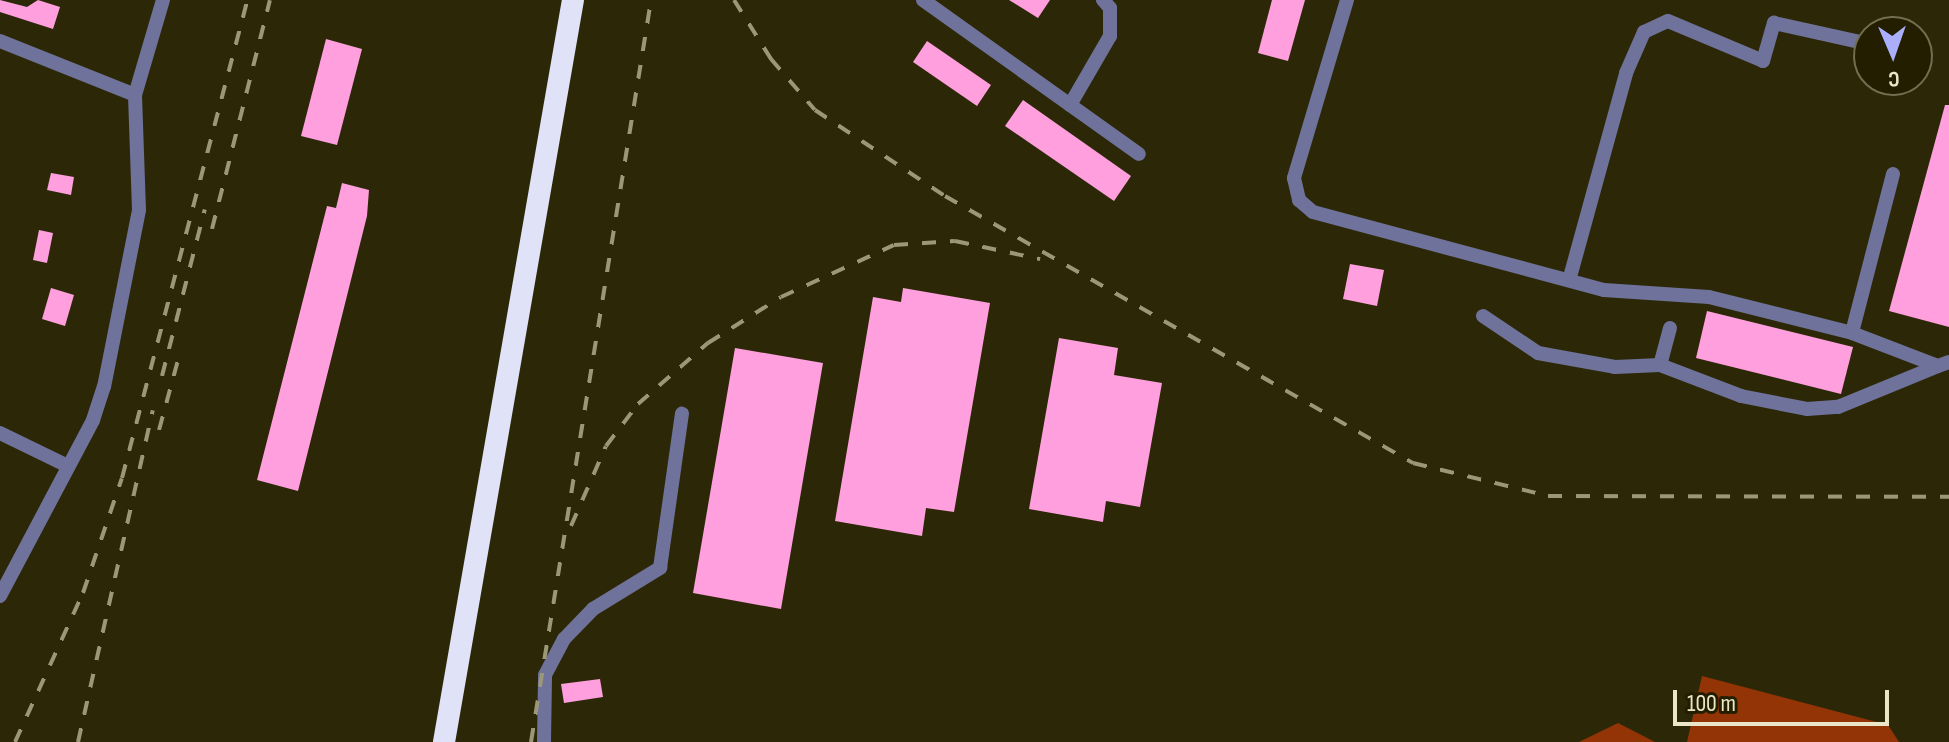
<!DOCTYPE html>
<html>
<head>
<meta charset="utf-8">
<style>
  body { margin:0 }
  #map { position:relative; width:1949px; height:742px; overflow:hidden; background:#2c2807; font-family:"Sofia Sans Condensed",sans-serif }
  div>[style] { position:absolute }
  .forest>* { inset:0; background:#933406 }
  .building>* { inset:0; background:#ff9fde }
  .minor>* { height:14px; margin:-7px; padding:0 7px; transform-origin:7px; border-radius:7px; background:#6f729a }
  .highway>* { height:22px; margin:-11px; padding:0 11px; transform-origin:11px; border-radius:11px; background:#e0e3f7 }
  .rail>* { height:4px; margin-top:-2px; transform-origin:0; background:repeating-linear-gradient(90deg,#9b9777 0 14px,transparent 0 28px) }
  span { translate:-50% -50%; white-space:nowrap; text-align:center; line-height:1.15; -webkit-text-stroke:8px #231e00; paint-order:stroke }
  .north { position:absolute; left:1853px; top:16px; width:80px; height:80px; box-sizing:border-box; background:#231e00; border:2px solid #736e50; border-radius:50%; rotate:178deg; font-size:22px; font-weight:700; line-height:32px; text-align:center; color:#eae6c7 }
  .north::after { content:''; display:block; margin:auto; width:28px; height:36px; background:#abaffb; clip-path:polygon(50% 0,100% 100%,50% 72%,0 100%) }
  .scale { position:absolute; left:1673px; top:690px; width:216px; height:36px; box-sizing:border-box; border:4px solid #eae6c7; border-top:0; padding-left:10px; font-size:24px; line-height:28px; white-space:nowrap; color:#eae6c7; -webkit-text-stroke:6px #231e00; paint-order:stroke }
</style>
</head>
<body>
<div id="map">
  <div class="forest">
    <i style="clip-path:polygon(1702px 676px,1888px 725px,1899px 742px,1687px 742px)"></i>
    <i style="clip-path:polygon(1618px 723px,1655px 742px,1579px 742px)"></i>
  </div>
  <div class="building">
    <i style="clip-path:polygon(0 0,27px 7px,38px 0,60px 7px,53px 29px,0 12px)"></i>
    <i style="clip-path:polygon(1009px 0,1050px 0,1038px 18px)"></i>
    <i style="clip-path:polygon(1272px 0,1305px 0,1288px 61px,1258px 53px)"></i>
    <i style="clip-path:polygon(326px 39px,362px 49px,337px 145px,301px 136px)"></i>
    <i style="clip-path:polygon(927px 41px,991px 85px,977px 106px,913px 62px)"></i>
    <i style="clip-path:polygon(1023px 100px,1131px 176px,1114px 201px,1005px 126px)"></i>
    <i style="clip-path:polygon(1945px 105px,1949px 105px,1949px 327px,1889px 311px)"></i>
    <i style="clip-path:polygon(51px 173px,74px 177px,71px 195px,47px 190px)"></i>
    <i style="clip-path:polygon(342px 183px,369px 190px,367px 216px,298px 491px,257px 480px,327px 206px,336px 208px)"></i>
    <i style="clip-path:polygon(39px 230px,53px 233px,47px 263px,33px 260px)"></i>
    <i style="clip-path:polygon(1350px 264px,1384px 270px,1377px 306px,1343px 299px)"></i>
    <i style="clip-path:polygon(51px 288px,74px 295px,65px 326px,42px 319px)"></i>
    <i style="clip-path:polygon(903px 288px,990px 303px,954px 512px,926px 508px,922px 536px,835px 521px,873px 297px,901px 302px)"></i>
    <i style="clip-path:polygon(1707px 311px,1853px 347px,1841px 394px,1696px 358px)"></i>
    <i style="clip-path:polygon(1059px 338px,1118px 348px,1114px 375px,1162px 383px,1140px 507px,1106px 501px,1103px 522px,1029px 509px)"></i>
    <i style="clip-path:polygon(735px 348px,823px 363px,781px 609px,693px 593px)"></i>
    <i style="clip-path:polygon(600px 679px,603px 697px,564px 703px,561px 684px)"></i>
  </div>
  <div class="minor">
    <i style="left:923px;top:0;width:265px;rotate:35.5deg"></i>
    <i style="left:1347px;top:0;width:186px;rotate:106.6deg"></i>
    <i style="left:1294px;top:178px;width:23px;rotate:77deg"></i>
    <i style="left:1299px;top:200px;width:18px;rotate:41deg"></i>
    <i style="left:1313px;top:212px;width:301px;rotate:15deg"></i>
    <i style="left:1604px;top:290px;width:105px;rotate:3.8deg"></i>
    <i style="left:1709px;top:297px;width:147px;rotate:14.1deg"></i>
    <i style="left:0;top:41px;width:145px;rotate:21.8deg"></i>
    <i style="left:1070px;top:105px;width:80px;rotate:-59.9deg"></i>
    <i style="left:1110px;top:36px;width:28px;rotate:-90deg"></i>
    <i style="left:1110px;top:8px;width:11px;rotate:-131deg"></i>
    <i style="left:1893px;top:174px;width:164px;rotate:104.5deg"></i>
    <i style="left:1852px;top:333px;width:92px;rotate:21deg"></i>
    <i style="left:1938px;top:366px;width:12px;rotate:-20deg"></i>
    <i style="left:1570px;top:277px;width:212px;rotate:-74.6deg"></i>
    <i style="left:1626px;top:73px;width:45px;rotate:-66.3deg"></i>
    <i style="left:1644px;top:32px;width:26px;rotate:-25deg"></i>
    <i style="left:1668px;top:21px;width:103px;rotate:22.8deg"></i>
    <i style="left:1763px;top:61px;width:40px;rotate:-74deg"></i>
    <i style="left:1774px;top:23px;width:92px;rotate:12.5deg"></i>
    <i style="left:1483px;top:316px;width:66px;rotate:33.9deg"></i>
    <i style="left:1538px;top:353px;width:78px;rotate:10.3deg"></i>
    <i style="left:1615px;top:367px;width:45px;rotate:-2.5deg"></i>
    <i style="left:1670px;top:328px;width:38px;rotate:105deg"></i>
    <i style="left:1660px;top:365px;width:87px;rotate:20.9deg"></i>
    <i style="left:1741px;top:396px;width:67px;rotate:11.1deg"></i>
    <i style="left:1807px;top:409px;width:31px;rotate:-4deg"></i>
    <i style="left:1838px;top:407px;width:108px;rotate:-22.3deg"></i>
    <i style="left:0;top:433px;width:76px;rotate:25.9deg"></i>
    <i style="left:0;top:596px;width:199px;rotate:-62.1deg"></i>
    <i style="left:93px;top:420px;width:35px;rotate:-72deg"></i>
    <i style="left:104px;top:387px;width:180px;rotate:-78.8deg"></i>
    <i style="left:139px;top:210px;width:115px;rotate:-92deg"></i>
    <i style="left:135px;top:95px;width:99px;rotate:-73.6deg"></i>
    <i style="left:544px;top:742px;width:67px;rotate:-89.1deg"></i>
    <i style="left:545px;top:675px;width:41px;rotate:-62.2deg"></i>
    <i style="left:564px;top:639px;width:42px;rotate:-46deg"></i>
    <i style="left:593px;top:609px;width:79px;rotate:-31.5deg"></i>
    <i style="left:660px;top:568px;width:156px;rotate:-81.9deg"></i>
  </div>
  <div class="highway">
    <i style="left:444px;top:742px;width:753px;rotate:-80.14deg"></i>
  </div>
  <div class="rail">
    <i style="left:734px;top:0;width:70px;rotate:57.9deg"></i>
    <i style="left:771px;top:59px;width:67px;rotate:49.2deg"></i>
    <i style="left:815px;top:110px;width:156px;rotate:33.5deg"></i>
    <i style="left:945px;top:196px;width:539px;rotate:29.71deg"></i>
    <i style="left:1413px;top:463px;width:139px;rotate:13.7deg"></i>
    <i style="left:1548px;top:496px;width:401px;rotate:0.1deg"></i>
    <i style="left:212px;top:229px;width:236px;rotate:-75.8deg"></i>
    <i style="left:162px;top:376px;width:172px;rotate:-75.6deg"></i>
    <i style="left:159px;top:430px;width:73px;rotate:-74.8deg"></i>
    <i style="left:571px;top:526px;width:87px;rotate:-66.4deg"></i>
    <i style="left:606px;top:446px;width:53px;rotate:-52.7deg"></i>
    <i style="left:638px;top:404px;width:93px;rotate:-41.1deg"></i>
    <i style="left:708px;top:343px;width:86px;rotate:-32.2deg"></i>
    <i style="left:781px;top:297px;width:124px;rotate:-24.7deg"></i>
    <i style="left:894px;top:245px;width:61px;rotate:-3.8deg"></i>
    <i style="left:955px;top:241px;width:87px;rotate:12deg"></i>
    <i style="left:15px;top:742px;width:164px;rotate:-65.5deg"></i>
    <i style="left:83px;top:593px;width:121px;rotate:-71.3deg"></i>
    <i style="left:122px;top:478px;width:494px;rotate:-75.3deg"></i>
    <i style="left:78px;top:742px;width:340px;rotate:-77.3deg"></i>
    <i style="left:531px;top:742px;width:752px;rotate:-80.81deg"></i>
  </div>
  <div class="north">С</div>
  <div class="scale">100 m</div>
</div>
</body>
</html>
